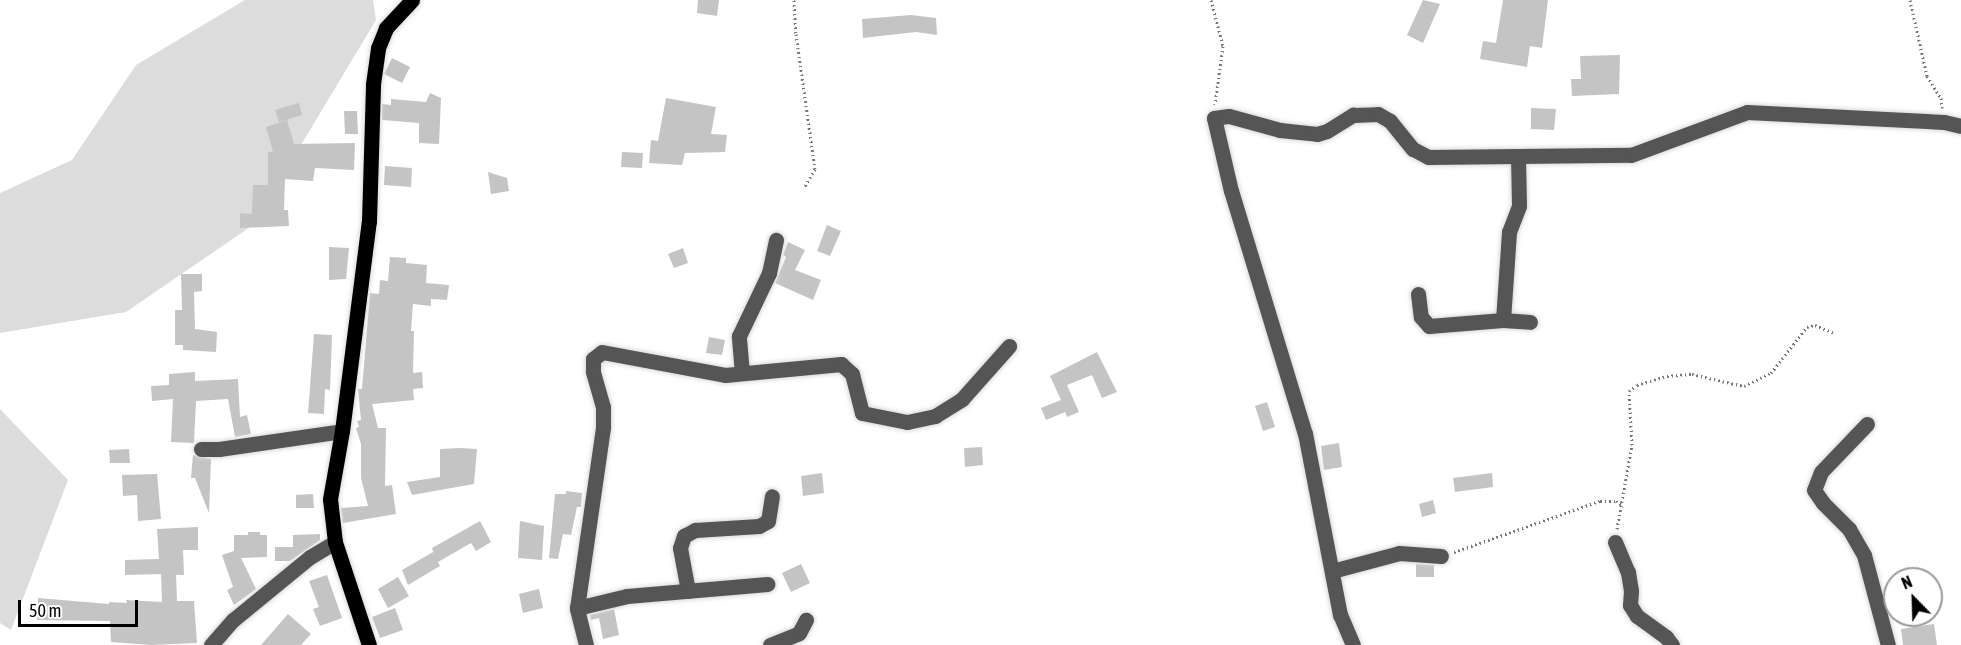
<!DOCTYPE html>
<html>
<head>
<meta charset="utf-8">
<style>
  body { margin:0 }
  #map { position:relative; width:1961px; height:645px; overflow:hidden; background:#fff; font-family:"Asap Condensed",sans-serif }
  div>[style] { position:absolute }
  .green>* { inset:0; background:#dcdcdc }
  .building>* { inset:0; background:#c4c4c4 }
  .path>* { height:3px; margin-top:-1.5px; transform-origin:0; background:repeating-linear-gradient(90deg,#777 0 1.5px,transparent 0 4.5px) }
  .roads { filter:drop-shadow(0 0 2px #dbdbdb) drop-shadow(0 0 2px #dbdbdb) }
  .minor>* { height:15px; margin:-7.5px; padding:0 7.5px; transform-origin:7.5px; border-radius:7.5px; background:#555 }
  .major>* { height:15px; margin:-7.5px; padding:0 7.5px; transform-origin:7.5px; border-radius:7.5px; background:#000 }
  span { translate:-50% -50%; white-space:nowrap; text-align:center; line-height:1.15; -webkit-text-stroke:6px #fff; paint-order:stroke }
  .north { position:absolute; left:1883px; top:567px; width:60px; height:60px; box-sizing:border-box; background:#fff; border:2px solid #999; border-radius:50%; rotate:337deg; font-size:16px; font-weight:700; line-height:24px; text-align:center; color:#000 }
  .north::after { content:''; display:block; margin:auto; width:21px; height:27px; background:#000; clip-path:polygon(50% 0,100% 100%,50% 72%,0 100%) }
  .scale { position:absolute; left:18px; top:600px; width:120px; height:27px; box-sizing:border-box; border:3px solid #000; border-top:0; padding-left:8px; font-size:18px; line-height:21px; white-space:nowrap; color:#000; -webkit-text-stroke:4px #fff; paint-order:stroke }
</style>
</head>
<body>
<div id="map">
  <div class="green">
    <i style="clip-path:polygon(245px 0,373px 0,376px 20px,253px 225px,126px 312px,0 333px,0 193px,72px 160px,136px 65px)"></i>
    <i style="clip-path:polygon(0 409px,68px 480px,11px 630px,0 623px)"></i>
  </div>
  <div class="building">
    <i style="clip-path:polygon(698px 0,719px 0,717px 16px,697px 13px)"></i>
    <i style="clip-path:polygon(1423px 0,1440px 4px,1423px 43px,1407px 35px)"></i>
    <i style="clip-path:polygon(1503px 0,1548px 0,1542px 48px,1530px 46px,1527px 67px,1480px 59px,1483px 41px,1496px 43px)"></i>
    <i style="clip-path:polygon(911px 15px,936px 18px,937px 35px,916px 32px,863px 38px,862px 19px)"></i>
    <i style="clip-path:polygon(1620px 55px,1619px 94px,1572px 96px,1571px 79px,1581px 79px,1580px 56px)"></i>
    <i style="clip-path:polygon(392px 58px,410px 67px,402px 83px,384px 74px)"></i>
    <i style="clip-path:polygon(430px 93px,441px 98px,439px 144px,419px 143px,419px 123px,382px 120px,382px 104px,391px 105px,391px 99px,426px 102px)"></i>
    <i style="clip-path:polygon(666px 98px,716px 107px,711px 134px,727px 135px,725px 152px,685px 153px,682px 165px,649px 163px,651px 140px,658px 141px)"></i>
    <i style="clip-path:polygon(299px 103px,302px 115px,279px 122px,275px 110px)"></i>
    <i style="clip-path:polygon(1531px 108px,1556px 109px,1554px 130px,1531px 129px)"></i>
    <i style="clip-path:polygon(344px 111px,357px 111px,358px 134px,345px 134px)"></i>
    <i style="clip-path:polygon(287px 120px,294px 144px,355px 143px,354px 170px,315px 168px,313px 181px,285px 179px,284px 210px,288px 210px,289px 226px,240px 228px,240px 213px,252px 214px,253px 185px,268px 185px,268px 152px,273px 152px,266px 127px)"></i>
    <i style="clip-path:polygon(622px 152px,643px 153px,642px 168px,621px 167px)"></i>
    <i style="clip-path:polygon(385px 166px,412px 168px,411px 187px,384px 185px)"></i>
    <i style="clip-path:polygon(488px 172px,507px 178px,509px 191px,491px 194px)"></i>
    <i style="clip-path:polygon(827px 225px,841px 231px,830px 256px,817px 251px)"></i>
    <i style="clip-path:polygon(788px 242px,805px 250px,795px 270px,821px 280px,813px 300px,775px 283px,786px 257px,783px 255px)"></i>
    <i style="clip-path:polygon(329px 247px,349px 248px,346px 279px,329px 280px)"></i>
    <i style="clip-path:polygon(683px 248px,688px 263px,674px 268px,668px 254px)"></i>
    <i style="clip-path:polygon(390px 257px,406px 258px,406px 263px,427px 265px,426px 283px,449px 285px,447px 300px,431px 299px,431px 306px,413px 304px,411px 331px,414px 331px,413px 373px,422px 372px,423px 388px,413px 389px,414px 400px,372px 404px,378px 428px,386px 428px,385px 486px,392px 485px,396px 514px,343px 523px,341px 508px,368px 506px,361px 478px,361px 444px,356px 428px,359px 427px,357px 421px,361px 420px,358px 389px,362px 389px,370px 293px,379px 294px,380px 280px,388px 281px)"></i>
    <i style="clip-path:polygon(181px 274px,202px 274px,202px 291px,194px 292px,195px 329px,217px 332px,216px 352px,183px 350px,183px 345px,175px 345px,175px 310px,182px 310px)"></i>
    <i style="clip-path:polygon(314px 334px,332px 335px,330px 390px,325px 389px,324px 414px,308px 413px)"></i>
    <i style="clip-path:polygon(709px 337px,725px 340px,722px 355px,706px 353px)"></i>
    <i style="clip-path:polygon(1097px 352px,1117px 392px,1102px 398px,1092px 375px,1067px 385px,1079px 412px,1067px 417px,1065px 412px,1046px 420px,1041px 408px,1061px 400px,1050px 376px)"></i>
    <i style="clip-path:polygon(195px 372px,195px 381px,238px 379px,240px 417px,247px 415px,251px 434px,235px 437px,228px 399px,196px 401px,194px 443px,171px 442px,173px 399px,152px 401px,151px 386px,169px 385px,169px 374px)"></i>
    <i style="clip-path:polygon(1267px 402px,1275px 427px,1263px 431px,1255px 406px)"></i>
    <i style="clip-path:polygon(1339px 443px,1342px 467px,1324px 470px,1321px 446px)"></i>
    <i style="clip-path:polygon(982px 447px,983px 465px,965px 467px,964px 448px)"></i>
    <i style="clip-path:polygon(459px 448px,477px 449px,474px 484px,412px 495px,407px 482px,440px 477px,440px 449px)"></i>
    <i style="clip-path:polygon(129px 449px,130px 463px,110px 463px,109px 450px)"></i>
    <i style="clip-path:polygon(193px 455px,211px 459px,209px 513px,195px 478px,191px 478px)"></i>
    <i style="clip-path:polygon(822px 473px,824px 493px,803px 496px,801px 476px)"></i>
    <i style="clip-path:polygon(1492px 473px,1493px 487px,1455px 492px,1453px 478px)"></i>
    <i style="clip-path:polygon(157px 474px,161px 519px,138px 521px,137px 495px,123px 496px,122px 475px)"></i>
    <i style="clip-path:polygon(566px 491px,582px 493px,581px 507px,577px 507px,571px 535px,563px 534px,558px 559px,549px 558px,555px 494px,566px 494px)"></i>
    <i style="clip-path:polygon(313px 494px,314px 508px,296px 508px,296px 495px)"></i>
    <i style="clip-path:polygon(1433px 500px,1436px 513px,1422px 517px,1419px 504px)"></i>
    <i style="clip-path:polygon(480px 521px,491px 542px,476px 551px,471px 543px,438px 562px,440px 566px,408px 585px,402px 570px,433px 552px,435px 557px,432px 548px)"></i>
    <i style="clip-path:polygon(520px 521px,544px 526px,542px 560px,518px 558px)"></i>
    <i style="clip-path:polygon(198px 527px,198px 550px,183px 550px,184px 575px,176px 575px,177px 601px,194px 601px,197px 643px,151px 645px,111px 642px,110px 621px,37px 620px,38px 598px,109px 604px,109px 602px,127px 603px,126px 600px,162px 602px,161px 574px,125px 575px,125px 560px,159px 559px,157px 529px)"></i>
    <i style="clip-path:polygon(248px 532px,260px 532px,260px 535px,267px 535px,267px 557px,241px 558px,256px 589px,234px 605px,227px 590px,233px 587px,222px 555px,234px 551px,234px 535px,248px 535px)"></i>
    <i style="clip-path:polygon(320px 534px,320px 540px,290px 561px,275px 561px,275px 547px,293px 547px,293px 535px)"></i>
    <i style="clip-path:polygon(801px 564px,810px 583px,791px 592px,782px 573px)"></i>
    <i style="clip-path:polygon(1416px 564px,1434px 565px,1434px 577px,1416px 577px)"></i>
    <i style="clip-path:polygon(327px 575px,342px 618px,320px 626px,313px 609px,319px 607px,309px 581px)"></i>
    <i style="clip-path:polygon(398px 577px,409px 596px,388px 608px,378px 589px)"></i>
    <i style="clip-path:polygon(539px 589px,543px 608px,523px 613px,519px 594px)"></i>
    <i style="clip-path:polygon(395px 608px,403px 630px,380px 638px,372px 617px)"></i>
    <i style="clip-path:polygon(614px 609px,619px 635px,603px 639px,599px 618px,591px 620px,590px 615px)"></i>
    <i style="clip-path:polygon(288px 614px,311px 634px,301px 645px,261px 645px)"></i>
    <i style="clip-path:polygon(1934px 624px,1937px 645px,1903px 645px,1901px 629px)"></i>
  </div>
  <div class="path">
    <i style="left:794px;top:0;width:34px;rotate:87deg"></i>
    <i style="left:796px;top:34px;width:136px;rotate:82deg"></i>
    <i style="left:815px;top:169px;width:22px;rotate:120deg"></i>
    <i style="left:1211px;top:0;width:48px;rotate:75.4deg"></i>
    <i style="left:1223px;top:46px;width:59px;rotate:97.9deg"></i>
    <i style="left:1910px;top:0;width:78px;rotate:77.4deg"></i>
    <i style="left:1927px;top:76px;width:26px;rotate:58deg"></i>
    <i style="left:1941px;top:98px;width:10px;rotate:84deg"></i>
    <i style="left:1617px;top:529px;width:85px;rotate:-79.9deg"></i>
    <i style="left:1632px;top:445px;width:54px;rotate:-93.2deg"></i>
    <i style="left:1629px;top:391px;width:10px;rotate:-37deg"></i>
    <i style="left:1637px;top:385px;width:31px;rotate:-17deg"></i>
    <i style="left:1667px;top:376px;width:25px;rotate:-5deg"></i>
    <i style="left:1692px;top:374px;width:53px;rotate:13deg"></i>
    <i style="left:1744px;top:386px;width:30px;rotate:-26deg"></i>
    <i style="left:1771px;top:373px;width:58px;rotate:-52deg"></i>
    <i style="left:1807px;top:327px;width:8px;rotate:-14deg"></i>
    <i style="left:1815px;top:325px;width:21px;rotate:23deg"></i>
    <i style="left:1454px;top:552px;width:155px;rotate:-19.3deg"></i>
    <i style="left:1600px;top:501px;width:16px"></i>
    <i style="left:1616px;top:501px;width:7px;rotate:34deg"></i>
  </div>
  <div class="roads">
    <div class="minor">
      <i style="left:1518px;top:157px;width:49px;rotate:88.8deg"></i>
      <i style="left:1519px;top:206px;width:28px;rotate:111deg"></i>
      <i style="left:1509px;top:232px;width:88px;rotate:93.9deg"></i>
      <i style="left:1503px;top:320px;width:27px;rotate:4deg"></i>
      <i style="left:1418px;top:294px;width:23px;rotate:83deg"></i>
      <i style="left:1421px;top:317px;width:12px;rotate:48deg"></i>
      <i style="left:1429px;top:326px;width:74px;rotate:-4.6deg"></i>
      <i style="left:742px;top:373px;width:37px;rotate:-95deg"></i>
      <i style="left:739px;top:336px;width:70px;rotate:-64.5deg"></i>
      <i style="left:769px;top:273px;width:34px;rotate:-78deg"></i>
      <i style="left:1867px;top:424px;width:66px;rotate:133.8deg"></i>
      <i style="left:1821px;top:472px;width:19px;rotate:111deg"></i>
      <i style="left:1814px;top:490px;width:16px;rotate:55deg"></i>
      <i style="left:1823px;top:503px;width:37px;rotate:45deg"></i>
      <i style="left:1849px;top:529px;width:30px;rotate:60deg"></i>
      <i style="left:1864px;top:555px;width:93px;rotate:75.1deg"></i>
      <i style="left:201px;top:449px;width:18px"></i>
      <i style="left:219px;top:449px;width:124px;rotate:-8.3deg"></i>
      <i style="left:1615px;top:542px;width:33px;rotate:67deg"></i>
      <i style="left:1628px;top:572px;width:19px;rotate:81deg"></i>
      <i style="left:1631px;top:591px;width:14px;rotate:94deg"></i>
      <i style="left:1630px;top:605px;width:13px;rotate:58deg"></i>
      <i style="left:1637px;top:616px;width:36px;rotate:36deg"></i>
      <i style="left:1666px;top:637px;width:10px;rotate:53deg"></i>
      <i style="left:1332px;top:571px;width:69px;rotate:-15deg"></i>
      <i style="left:1399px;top:553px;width:42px;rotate:4.1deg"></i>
      <i style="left:688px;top:591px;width:44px;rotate:-100.5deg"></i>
      <i style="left:680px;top:548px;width:13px;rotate:-72deg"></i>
      <i style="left:684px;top:536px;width:13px;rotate:-29deg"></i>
      <i style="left:695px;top:530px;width:64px;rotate:-3.6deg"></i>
      <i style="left:759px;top:526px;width:10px;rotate:-29deg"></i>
      <i style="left:768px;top:521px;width:25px;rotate:-81deg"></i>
      <i style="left:577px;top:608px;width:51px;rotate:-13.5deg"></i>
      <i style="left:627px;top:596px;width:141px;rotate:-4.9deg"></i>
      <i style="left:211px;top:645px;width:33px;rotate:-49deg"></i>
      <i style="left:233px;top:620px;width:99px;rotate:-39.3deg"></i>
      <i style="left:310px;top:557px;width:29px;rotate:-31deg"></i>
      <i style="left:586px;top:645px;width:38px;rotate:-104deg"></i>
      <i style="left:577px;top:608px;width:183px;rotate:-81.8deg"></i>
      <i style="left:603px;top:427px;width:20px;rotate:-90deg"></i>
      <i style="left:603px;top:407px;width:37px;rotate:-106deg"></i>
      <i style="left:593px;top:371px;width:12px;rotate:-90deg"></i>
      <i style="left:593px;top:359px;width:11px;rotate:-38deg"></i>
      <i style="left:602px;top:352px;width:125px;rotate:10.6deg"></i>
      <i style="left:725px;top:375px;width:117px;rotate:-5.4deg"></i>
      <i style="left:841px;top:364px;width:15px;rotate:42deg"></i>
      <i style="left:852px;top:374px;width:40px;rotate:75.6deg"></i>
      <i style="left:862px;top:413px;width:46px;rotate:11.3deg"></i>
      <i style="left:907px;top:422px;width:29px;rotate:-12deg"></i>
      <i style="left:935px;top:416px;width:32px;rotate:-32deg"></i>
      <i style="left:962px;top:399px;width:71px;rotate:-48.4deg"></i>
      <i style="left:770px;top:645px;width:31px;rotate:-22deg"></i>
      <i style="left:799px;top:633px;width:15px;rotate:-62deg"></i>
      <i style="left:1353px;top:645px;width:33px;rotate:-113deg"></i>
      <i style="left:1340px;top:615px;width:184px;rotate:-100.9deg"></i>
      <i style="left:1305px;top:434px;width:254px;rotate:-106.9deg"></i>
      <i style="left:1231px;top:191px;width:75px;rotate:-103.1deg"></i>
      <i style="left:1214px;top:118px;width:15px;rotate:-8deg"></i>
      <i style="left:1229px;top:116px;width:53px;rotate:15.4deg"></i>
      <i style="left:1280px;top:130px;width:37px;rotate:6deg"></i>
      <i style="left:1317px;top:134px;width:10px;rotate:-17deg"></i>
      <i style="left:1327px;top:131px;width:31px;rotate:-32deg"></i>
      <i style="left:1353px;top:115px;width:25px;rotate:-2deg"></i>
      <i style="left:1378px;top:114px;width:14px;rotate:30deg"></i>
      <i style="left:1390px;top:121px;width:36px;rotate:51deg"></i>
      <i style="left:1413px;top:149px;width:17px;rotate:28deg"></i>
      <i style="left:1428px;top:157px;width:203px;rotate:-0.6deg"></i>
      <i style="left:1631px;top:155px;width:124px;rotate:-20.3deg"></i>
      <i style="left:1747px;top:112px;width:197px;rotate:2.9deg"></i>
      <i style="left:1944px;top:122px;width:17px;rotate:13deg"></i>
    </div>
    <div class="major">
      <i style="left:369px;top:645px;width:108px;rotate:-108.3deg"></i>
      <i style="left:335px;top:542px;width:43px;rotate:-96.6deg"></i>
      <i style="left:330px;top:499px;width:69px;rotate:-80deg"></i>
      <i style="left:342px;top:431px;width:212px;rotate:-82.7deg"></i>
      <i style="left:369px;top:221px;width:137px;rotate:-88.3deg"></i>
      <i style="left:373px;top:84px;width:36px;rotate:-82deg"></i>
      <i style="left:378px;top:48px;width:22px;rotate:-68deg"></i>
      <i style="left:386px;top:28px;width:38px;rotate:-47deg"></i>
    </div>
  </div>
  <div class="north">N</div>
  <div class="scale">50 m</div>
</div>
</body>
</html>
